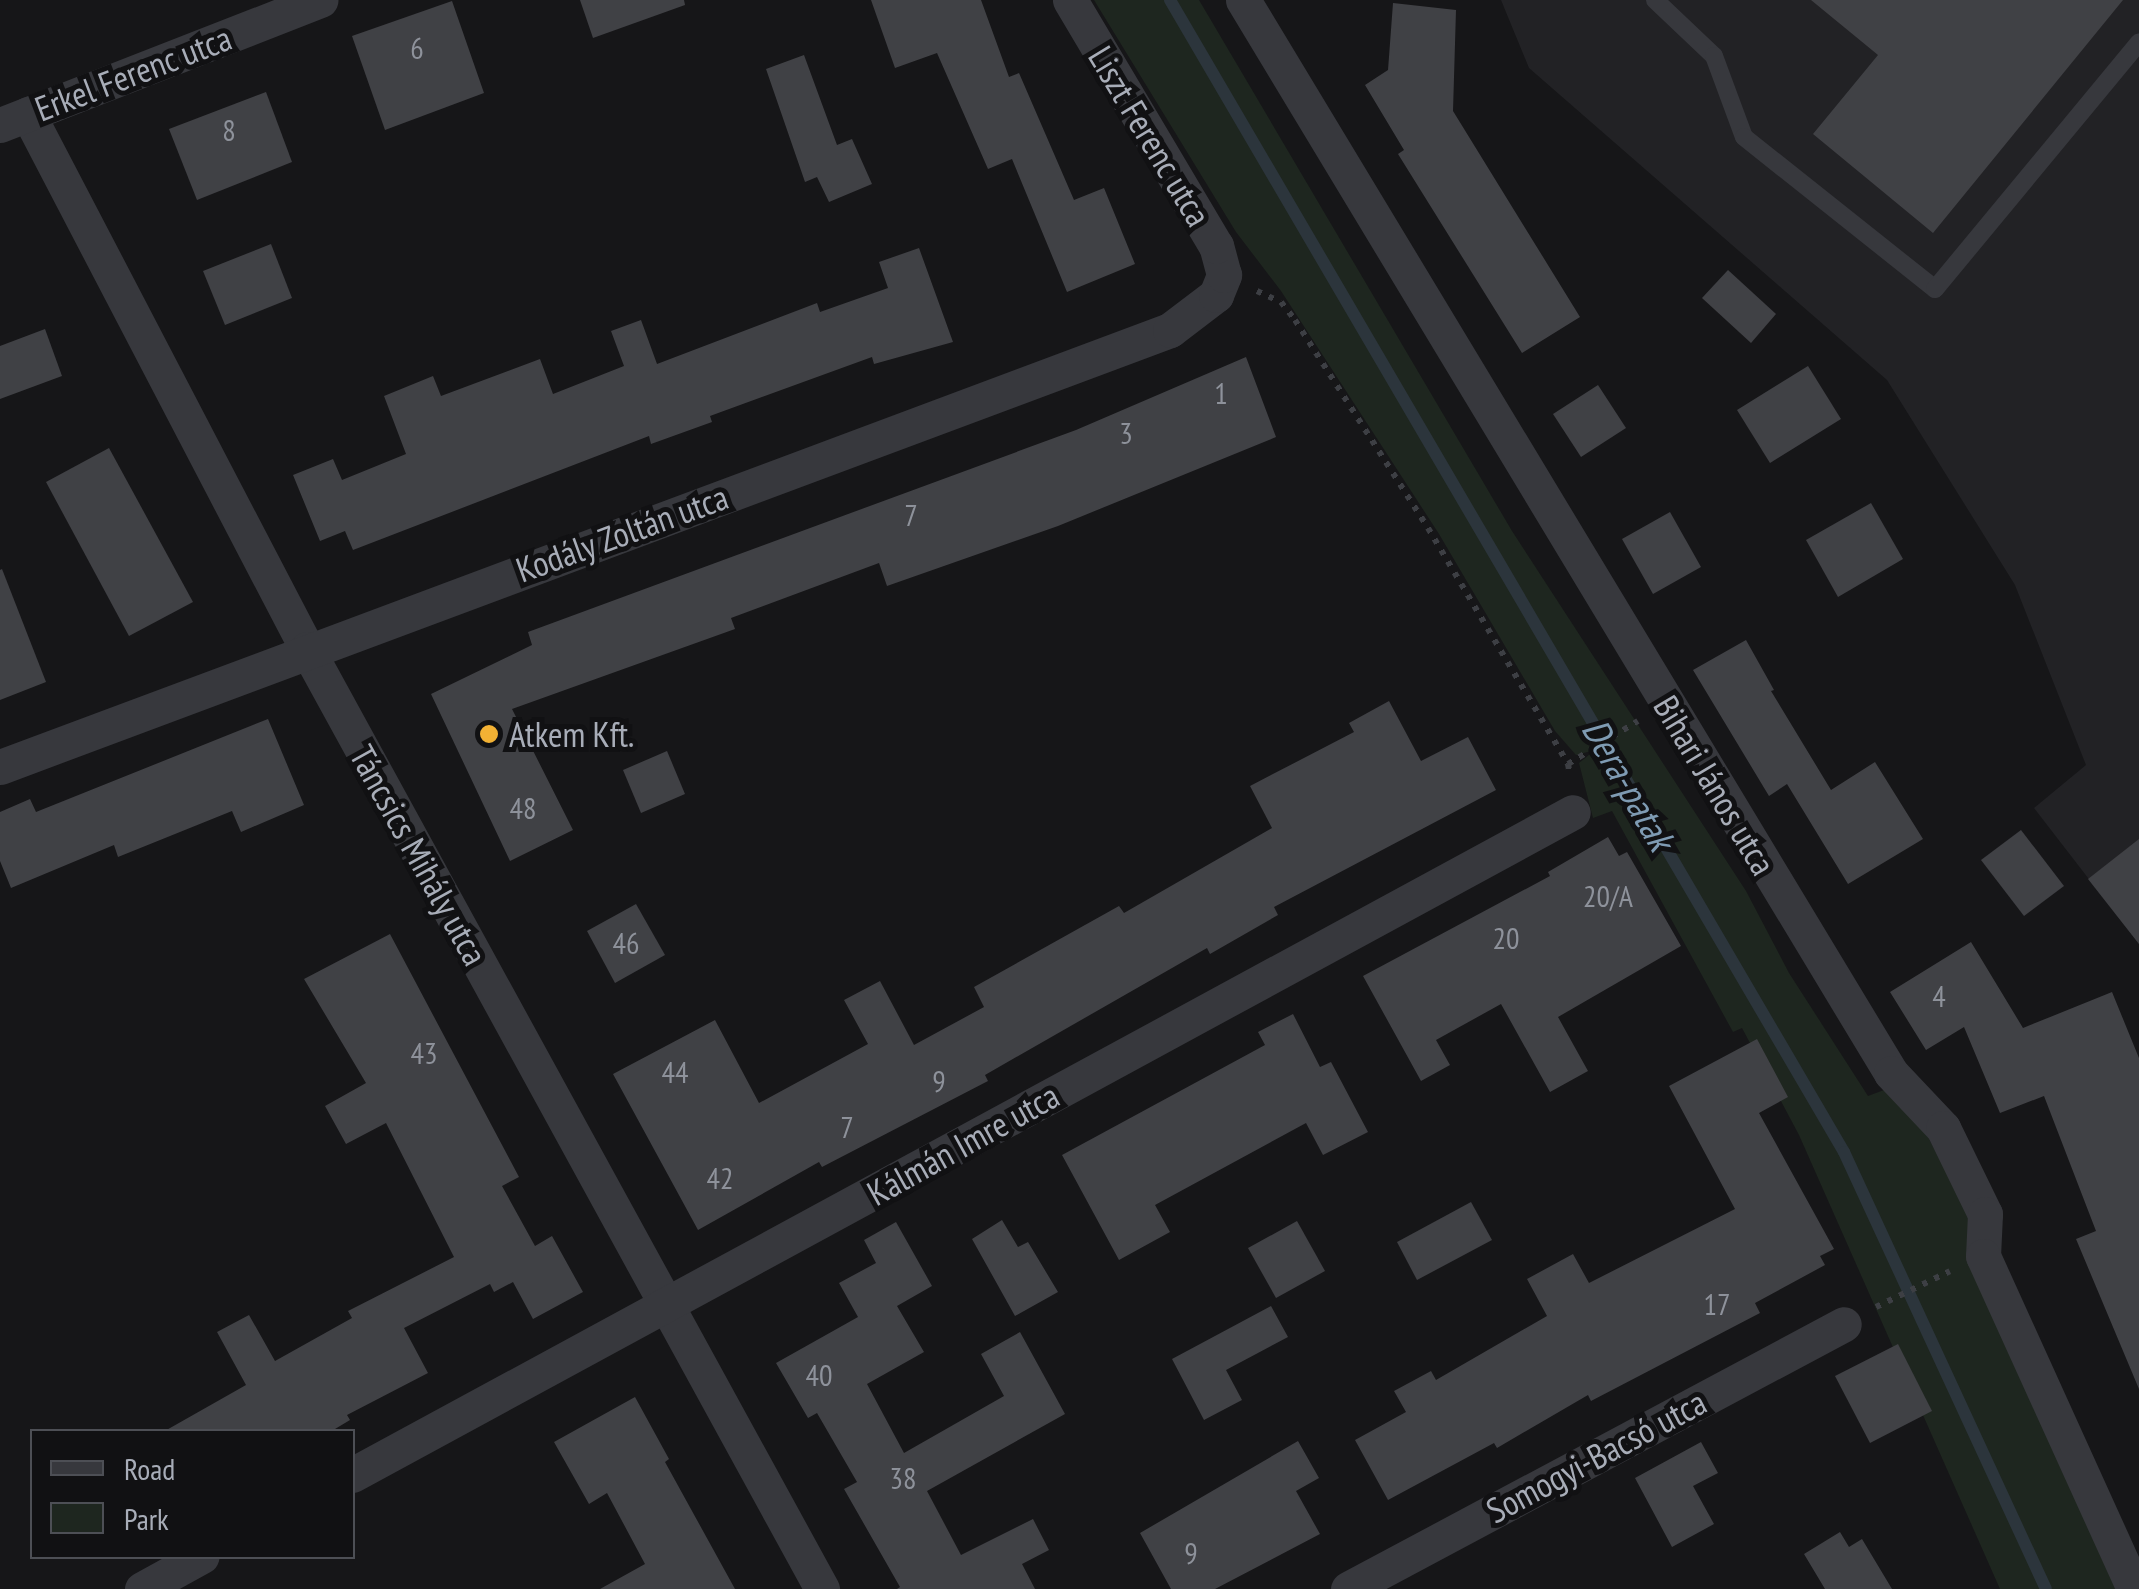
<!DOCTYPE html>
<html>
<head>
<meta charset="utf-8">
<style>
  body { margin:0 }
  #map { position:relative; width:2139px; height:1589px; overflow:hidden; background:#161618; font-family:"PT Sans Narrow",sans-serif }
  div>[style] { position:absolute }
  .built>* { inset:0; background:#222225 }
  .green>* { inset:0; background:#1e261f }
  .stream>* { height:12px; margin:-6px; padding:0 6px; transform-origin:6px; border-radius:6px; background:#2c353c }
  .building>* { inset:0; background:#404145 }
  .path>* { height:6px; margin-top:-3px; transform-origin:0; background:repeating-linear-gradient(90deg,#3d3f44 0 5px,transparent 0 13px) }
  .lane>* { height:18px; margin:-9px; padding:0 9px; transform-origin:9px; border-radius:9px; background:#37383d }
  .street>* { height:35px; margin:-17.5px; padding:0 17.5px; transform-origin:17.5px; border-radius:17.5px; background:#37383d }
  .dots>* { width:28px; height:28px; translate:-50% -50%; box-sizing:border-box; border:5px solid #111113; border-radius:50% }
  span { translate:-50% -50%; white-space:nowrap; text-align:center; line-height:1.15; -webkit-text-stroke:10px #111113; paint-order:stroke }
  .number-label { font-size:30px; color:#8e929b }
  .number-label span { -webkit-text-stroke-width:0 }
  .street-label { font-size:35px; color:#a8adb8 }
  .poi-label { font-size:35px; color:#a8adb8 }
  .left { translate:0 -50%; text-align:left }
  .water-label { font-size:38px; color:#7f9bb3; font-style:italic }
  .legend { position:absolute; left:30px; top:1429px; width:325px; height:130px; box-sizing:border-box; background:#111113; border:2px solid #4d4f55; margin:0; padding:12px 18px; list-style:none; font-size:30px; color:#a8adb8 }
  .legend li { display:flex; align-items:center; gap:20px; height:50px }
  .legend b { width:50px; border:2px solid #4d4f55 }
</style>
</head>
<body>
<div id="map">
  <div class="built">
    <i style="clip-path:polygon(1501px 0,2139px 0,2139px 944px,2034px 808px,2086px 765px,2015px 585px,1887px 380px,1529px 68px)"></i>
  </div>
  <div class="green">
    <i style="clip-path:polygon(1094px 0,1199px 0,1512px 531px,1746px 891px,1789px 973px,1868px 1096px,1892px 1087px,1927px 1135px,1970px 1219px,2125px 1589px,2000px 1589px,1799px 1135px,1742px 1028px,1733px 1032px,1612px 811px,1593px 818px,1579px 763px,1595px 750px,1576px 755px,1555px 731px,1439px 534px,1281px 291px,1236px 232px)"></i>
  </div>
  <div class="stream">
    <i style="left:1170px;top:0;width:1335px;rotate:59.67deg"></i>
    <i style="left:1844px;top:1152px;width:481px;rotate:65.2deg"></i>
  </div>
  <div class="building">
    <i style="clip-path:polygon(580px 0,684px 0,685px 5px,593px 38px)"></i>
    <i style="clip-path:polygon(871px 0,981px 0,1009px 77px,1019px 73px,1074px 200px,1104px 188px,1135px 264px,1067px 292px,1012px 159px,988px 169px,937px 53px,895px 68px)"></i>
    <i style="clip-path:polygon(1811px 0,2123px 0,1933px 233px,1813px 134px,1878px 55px)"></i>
    <i style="clip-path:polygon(452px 1px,484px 93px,385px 130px,352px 36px)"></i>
    <i style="clip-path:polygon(1393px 3px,1456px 10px,1453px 111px,1580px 317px,1522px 353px,1398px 154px,1404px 150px,1365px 85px,1388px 70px)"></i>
    <i style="clip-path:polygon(804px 55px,837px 145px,852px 139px,872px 184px,829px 202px,817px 177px,805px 182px,766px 69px)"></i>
    <i style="clip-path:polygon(266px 92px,292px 162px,197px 200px,169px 129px)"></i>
    <i style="clip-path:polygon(271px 244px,292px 298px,225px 325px,203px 271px)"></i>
    <i style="clip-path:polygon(919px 248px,953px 342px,874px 364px,872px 357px,710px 416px,712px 422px,651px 444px,649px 436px,353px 550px,345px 531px,320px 541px,293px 475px,333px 459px,342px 480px,406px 454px,384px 396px,433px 376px,441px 396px,540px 359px,553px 394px,624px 366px,611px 331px,641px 320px,657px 364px,817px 303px,820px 312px,888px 288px,879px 262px)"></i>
    <i style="clip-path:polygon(1728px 270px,1776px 314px,1751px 343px,1702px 298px)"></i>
    <i style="clip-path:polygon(45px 329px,62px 376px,0 399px,0 346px)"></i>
    <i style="clip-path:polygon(1246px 357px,1276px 437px,1058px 526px,887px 586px,879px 563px,731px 618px,735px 629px,512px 709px,573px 830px,510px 861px,431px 694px,532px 645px,528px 632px,1076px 430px)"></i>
    <i style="clip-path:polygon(1808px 366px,1841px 419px,1770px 463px,1737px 410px)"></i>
    <i style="clip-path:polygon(1598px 385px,1626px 428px,1581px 457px,1553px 414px)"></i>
    <i style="clip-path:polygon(109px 448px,193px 602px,129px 636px,46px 482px)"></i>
    <i style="clip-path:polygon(1871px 503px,1903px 559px,1838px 597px,1806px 540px)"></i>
    <i style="clip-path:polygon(1670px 512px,1701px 567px,1653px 594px,1622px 539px)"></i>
    <i style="clip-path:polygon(2px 569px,46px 682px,0 700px,0 570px)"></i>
    <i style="clip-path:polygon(1746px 640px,1774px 690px,1771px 691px,1831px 790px,1875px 762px,1923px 839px,1848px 884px,1787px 784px,1769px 796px,1693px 670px)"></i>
    <i style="clip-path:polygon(1389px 701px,1421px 761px,1468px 737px,1496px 790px,1274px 907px,1278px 915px,1210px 954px,1207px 948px,985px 1075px,988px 1081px,822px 1167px,819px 1162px,698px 1230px,613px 1074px,715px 1020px,759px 1103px,868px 1044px,844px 1000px,880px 981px,914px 1045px,984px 1007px,974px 987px,1119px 906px,1124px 913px,1272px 828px,1250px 786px,1354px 732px,1349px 723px)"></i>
    <i style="clip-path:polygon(268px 719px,304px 805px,241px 832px,232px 811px,118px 857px,114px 845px,11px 888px,0 861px,0 812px,30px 799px,36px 812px)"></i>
    <i style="clip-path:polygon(667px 751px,685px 794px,641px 813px,623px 770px)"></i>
    <i style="clip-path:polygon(2021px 830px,2064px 886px,2024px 916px,1981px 860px)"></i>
    <i style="clip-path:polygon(1608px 837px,1619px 856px,1627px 852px,1681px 946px,1558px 1017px,1588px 1071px,1550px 1092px,1501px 1004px,1436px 1040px,1450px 1065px,1421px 1081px,1363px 976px,1550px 876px,1548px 872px)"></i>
    <i style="clip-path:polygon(2139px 839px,2139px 944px,2088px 879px)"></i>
    <i style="clip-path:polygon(636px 904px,665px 955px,615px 983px,587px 931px)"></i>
    <i style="clip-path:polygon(390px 934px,519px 1177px,502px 1186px,535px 1246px,552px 1236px,583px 1292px,533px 1319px,513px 1282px,494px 1292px,490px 1284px,404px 1328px,428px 1373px,347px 1415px,350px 1420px,330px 1432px,163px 1432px,246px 1385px,217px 1332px,249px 1315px,275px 1361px,352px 1318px,348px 1311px,454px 1257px,386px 1123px,346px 1144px,325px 1106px,366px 1083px,304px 979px)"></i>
    <i style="clip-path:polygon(1971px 942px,2023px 1028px,2112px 992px,2139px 1058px,2139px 1389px,2076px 1239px,2096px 1231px,2044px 1096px,2000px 1113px,1964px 1027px,1926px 1050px,1890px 992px)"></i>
    <i style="clip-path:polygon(1293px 1014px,1320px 1067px,1331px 1062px,1368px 1132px,1323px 1155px,1306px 1123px,1155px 1205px,1170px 1232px,1119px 1260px,1062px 1155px,1265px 1045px,1258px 1032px)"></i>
    <i style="clip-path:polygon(1757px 1039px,1788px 1097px,1759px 1113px,1834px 1249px,1820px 1256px,1825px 1265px,1755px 1303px,1760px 1313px,1591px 1401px,1588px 1395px,1497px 1448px,1494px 1443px,1388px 1500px,1355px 1440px,1406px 1412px,1394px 1391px,1431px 1371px,1436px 1380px,1547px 1316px,1527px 1279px,1573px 1254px,1589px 1283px,1735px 1209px,1669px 1086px)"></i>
    <i style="clip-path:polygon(1471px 1202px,1492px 1240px,1417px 1280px,1397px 1242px)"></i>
    <i style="clip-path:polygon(1002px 1220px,1018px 1247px,1028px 1242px,1058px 1292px,1015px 1316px,972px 1239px)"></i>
    <i style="clip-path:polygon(1297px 1221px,1325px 1271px,1276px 1298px,1248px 1248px)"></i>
    <i style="clip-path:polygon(896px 1222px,932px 1286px,897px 1306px,924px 1352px,867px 1384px,904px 1453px,1004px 1396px,981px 1354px,1020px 1332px,1065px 1414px,927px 1491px,961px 1555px,1033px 1519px,1049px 1550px,1022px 1564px,1035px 1589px,897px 1589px,900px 1587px,844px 1489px,857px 1482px,817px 1413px,808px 1418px,776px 1363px,858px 1317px,839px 1283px,876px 1263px,864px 1240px)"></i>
    <i style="clip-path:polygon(1271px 1306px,1288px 1337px,1226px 1370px,1242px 1400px,1204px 1420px,1172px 1359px)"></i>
    <i style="clip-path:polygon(1898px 1344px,1932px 1411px,1870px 1443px,1835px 1376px)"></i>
    <i style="clip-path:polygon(635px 1397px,669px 1459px,665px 1462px,735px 1589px,600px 1589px,645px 1564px,607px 1493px,589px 1504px,554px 1442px)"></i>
    <i style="clip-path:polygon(1298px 1441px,1319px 1478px,1296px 1491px,1320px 1534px,1215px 1589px,1171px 1589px,1140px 1533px)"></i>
    <i style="clip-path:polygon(1701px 1442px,1718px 1473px,1693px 1486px,1714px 1524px,1672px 1547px,1635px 1478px)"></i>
    <i style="clip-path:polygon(1840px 1532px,1849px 1547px,1862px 1539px,1892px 1589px,1825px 1589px,1804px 1554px)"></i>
  </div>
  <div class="path">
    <i style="left:1257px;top:291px;width:26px;rotate:25deg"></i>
    <i style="left:1281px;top:302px;width:23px;rotate:52deg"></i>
    <i style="left:1295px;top:320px;width:247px;rotate:57.4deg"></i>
    <i style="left:1428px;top:528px;width:274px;rotate:59.3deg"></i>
    <i style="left:1568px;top:764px;width:11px;rotate:80deg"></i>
    <i style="left:1568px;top:764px;width:82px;rotate:-31.6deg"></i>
    <i style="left:1876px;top:1307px;width:82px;rotate:-25.9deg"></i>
  </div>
  <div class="lane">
    <i style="left:1655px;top:0;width:81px;rotate:43.5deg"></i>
    <i style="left:1714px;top:56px;width:86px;rotate:69.7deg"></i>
    <i style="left:1744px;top:137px;width:244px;rotate:38.5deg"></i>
    <i style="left:1935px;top:289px;width:320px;rotate:-50.4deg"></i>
  </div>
  <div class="street">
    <i style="left:1243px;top:0;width:1253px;rotate:58.87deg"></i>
    <i style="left:1891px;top:1073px;width:76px;rotate:46.6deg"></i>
    <i style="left:1943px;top:1128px;width:96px;rotate:64deg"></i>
    <i style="left:1985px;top:1214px;width:42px;rotate:92.7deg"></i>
    <i style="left:1983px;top:1256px;width:366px;rotate:65.6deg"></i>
    <i style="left:28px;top:114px;width:603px;rotate:62.46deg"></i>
    <i style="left:307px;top:649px;width:1072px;rotate:61.28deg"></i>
    <i style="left:0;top:125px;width:344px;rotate:-21.3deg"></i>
    <i style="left:0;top:767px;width:1249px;rotate:-20.48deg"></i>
    <i style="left:1170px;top:330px;width:58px;rotate:-37.3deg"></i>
    <i style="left:1216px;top:295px;width:22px;rotate:-68deg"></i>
    <i style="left:1224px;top:275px;width:30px;rotate:-105deg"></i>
    <i style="left:1216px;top:246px;width:286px;rotate:-120.7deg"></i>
    <i style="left:352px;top:1475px;width:1389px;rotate:-28.5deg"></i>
    <i style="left:142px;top:1589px;width:68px;rotate:-28.8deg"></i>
    <i style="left:1348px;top:1589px;width:562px;rotate:-28.11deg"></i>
  </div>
  <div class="dots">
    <i style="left:489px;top:734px;background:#f2b134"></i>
  </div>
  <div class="number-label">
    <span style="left:417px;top:48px">6</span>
    <span style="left:229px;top:130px">8</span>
    <span style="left:1221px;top:393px">1</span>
    <span style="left:1126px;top:433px">3</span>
    <span style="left:911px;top:515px">7</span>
    <span style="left:523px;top:808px">48</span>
    <span style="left:1608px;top:896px">20/A</span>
    <span style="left:1506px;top:938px">20</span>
    <span style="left:626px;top:943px">46</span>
    <span style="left:1939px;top:996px">4</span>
    <span style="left:424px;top:1053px">43</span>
    <span style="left:675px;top:1072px">44</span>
    <span style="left:939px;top:1081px">9</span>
    <span style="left:847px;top:1127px">7</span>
    <span style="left:720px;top:1178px">42</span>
    <span style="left:1717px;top:1304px">17</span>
    <span style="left:819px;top:1375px">40</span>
    <span style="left:903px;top:1478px">38</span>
    <span style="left:1191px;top:1553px">9</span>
  </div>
  <div class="street-label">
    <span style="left:133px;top:73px;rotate:-21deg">Erkel Ferenc utca</span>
    <span style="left:1150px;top:136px;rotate:59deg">Liszt Ferenc utca</span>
    <span style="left:622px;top:533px;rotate:-20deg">Kodály Zoltán utca</span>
    <span style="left:1715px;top:785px;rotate:59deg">Bihari János utca</span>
    <span style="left:419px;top:855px;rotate:61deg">Táncsics Mihály utca</span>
    <span style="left:963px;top:1144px;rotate:-29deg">Kálmán Imre utca</span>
    <span style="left:1596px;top:1456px;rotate:-28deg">Somogyi-Bacsó utca</span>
  </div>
  <div class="poi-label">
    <span class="left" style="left:509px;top:734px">Atkem Kft.</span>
  </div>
  <div class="water-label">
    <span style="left:1629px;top:784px;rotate:60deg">Dera-patak</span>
  </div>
  <ul class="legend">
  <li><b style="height:12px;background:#37383d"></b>Road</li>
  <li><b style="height:28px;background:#1e261f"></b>Park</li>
  </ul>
</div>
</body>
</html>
